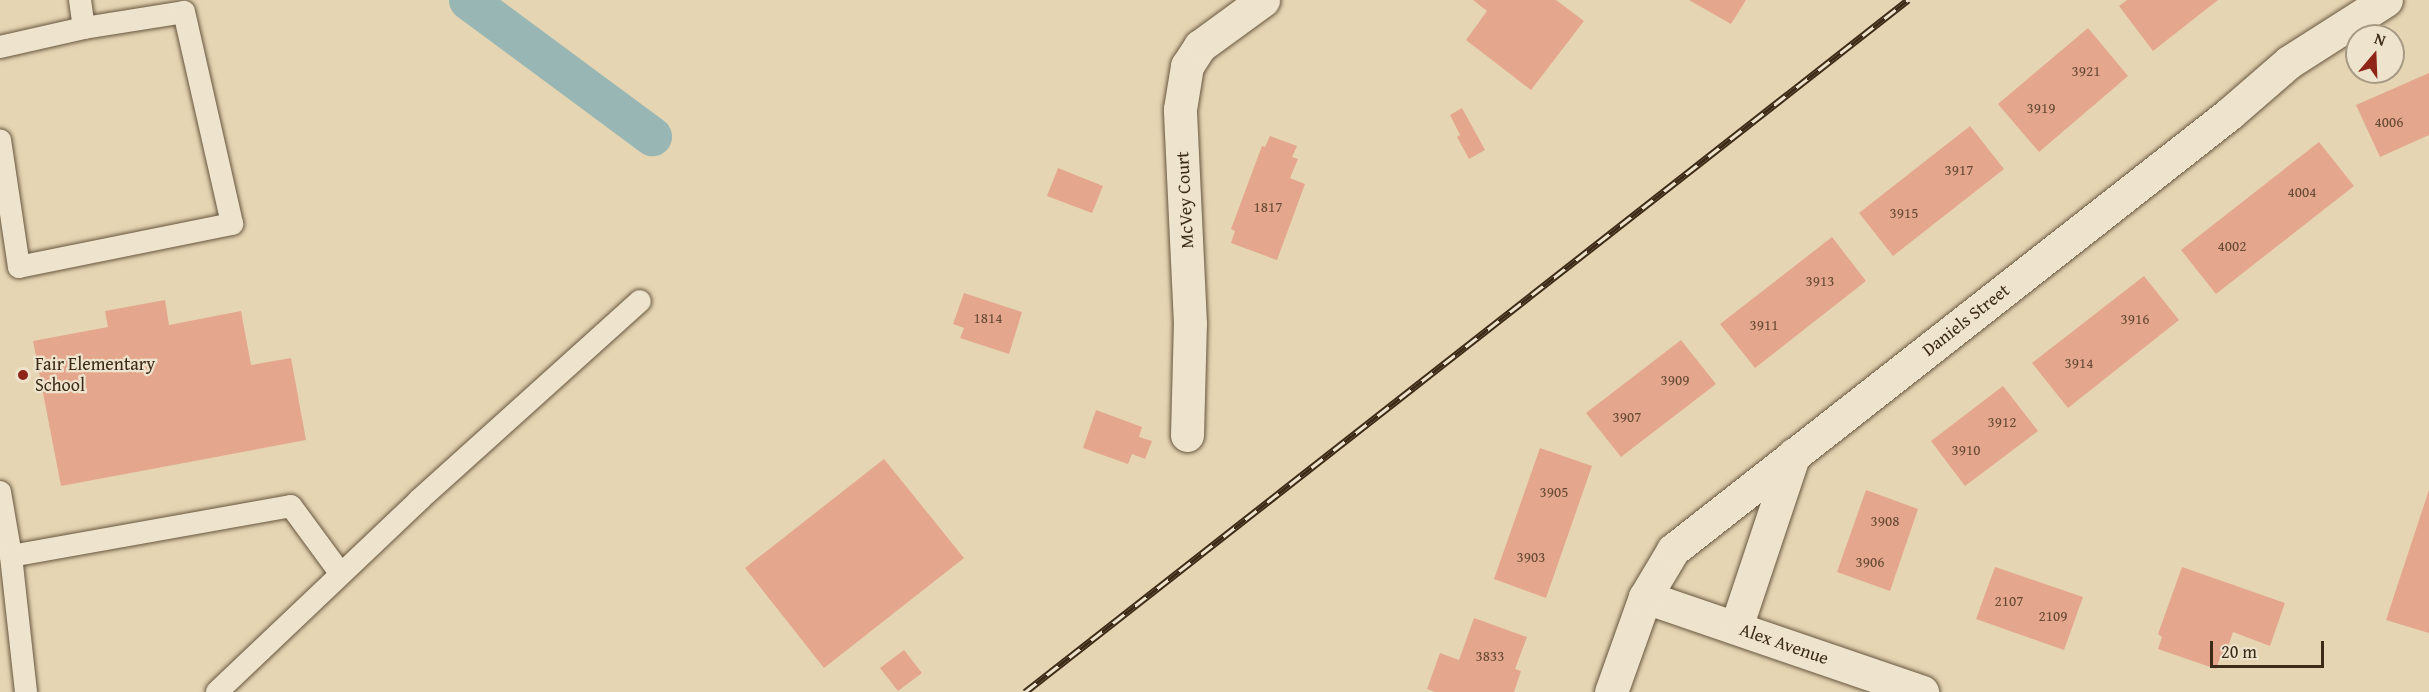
<!DOCTYPE html>
<html>
<head>
<meta charset="utf-8">
<style>
  body { margin:0 }
  #map { position:relative; width:2429px; height:692px; overflow:hidden; background:#e5d5b3; font-family:"Gentium Book Plus",serif }
  div>[style] { position:absolute }
  .canal>* { height:39px; margin:-19.5px; padding:0 19.5px; transform-origin:19.5px; border-radius:19.5px; background:#98b7b4 }
  .building>* { inset:0; background:#e4a78d }
  .roads { filter:drop-shadow(0 0 2px #67563f) drop-shadow(0 0 2px #67563f) }
  .service>* { height:22px; margin:-11px; padding:0 11px; transform-origin:11px; border-radius:11px; background:#eee4ce }
  .minor>* { height:33px; margin:-16.5px; padding:0 16.5px; transform-origin:16.5px; border-radius:16.5px; background:#eee4ce }
  .rail>* { height:7px; margin-top:-3.5px; transform-origin:0; background:repeating-linear-gradient(90deg,#eee4ce 0 14px,#3d2b18 0 28px); box-sizing:border-box; border-block:2px solid #3d2b18 }
  .dots>* { width:16px; height:16px; translate:-50% -50%; box-sizing:border-box; border:3px solid #eee4ce; border-radius:50% }
  span { translate:-50% -50%; white-space:nowrap; text-align:center; line-height:1.15; -webkit-text-stroke:4.5px #eee4ce; paint-order:stroke }
  .number-label { font-size:15px; color:#674a35 }
  .number-label span { -webkit-text-stroke-width:0 }
  .street-label { font-size:18px; color:#3d2b18 }
  .poi-label { font-size:18px; color:#3d2b18 }
  .left { translate:0 -50%; text-align:left }
  .north { position:absolute; left:2345px; top:24px; width:60px; height:60px; box-sizing:border-box; background:#eee4ce; border:2px solid #a79a85; border-radius:50%; rotate:19deg; font-size:16px; font-weight:700; line-height:24px; text-align:center; color:#3d2b18 }
  .north::after { content:''; display:block; margin:auto; width:21px; height:27px; background:#8f2418; clip-path:polygon(50% 0,100% 100%,50% 72%,0 100%) }
  .scale { position:absolute; left:2210px; top:641px; width:114px; height:27px; box-sizing:border-box; border:3px solid #3d2b18; border-top:0; padding-left:8px; font-size:18px; line-height:21px; white-space:nowrap; color:#3d2b18; -webkit-text-stroke:4px #eee4ce; paint-order:stroke }
</style>
</head>
<body>
<div id="map">
  <div class="canal">
    <i style="left:468px;top:0;width:229px;rotate:36.5deg"></i>
  </div>
  <div class="building">
    <i style="clip-path:polygon(1473px 0,1556px 0,1584px 21px,1531px 90px,1466px 40px,1487px 11px)"></i>
    <i style="clip-path:polygon(1689px 0,1746px 0,1731px 24px)"></i>
    <i style="clip-path:polygon(2127px 0,2218px 0,2153px 51px,2119px 6px)"></i>
    <i style="clip-path:polygon(2088px 28px,2128px 76px,2039px 152px,1998px 104px)"></i>
    <i style="clip-path:polygon(2429px 73px,2429px 135px,2380px 157px,2356px 105px)"></i>
    <i style="clip-path:polygon(1462px 108px,1485px 150px,1469px 159px,1457px 137px,1460px 135px,1450px 115px)"></i>
    <i style="clip-path:polygon(1970px 126px,2004px 169px,1893px 256px,1859px 213px)"></i>
    <i style="clip-path:polygon(1270px 136px,1297px 146px,1292px 157px,1298px 159px,1290px 178px,1305px 184px,1277px 260px,1231px 243px,1235px 231px,1231px 229px,1262px 146px,1265px 147px)"></i>
    <i style="clip-path:polygon(2319px 142px,2354px 186px,2216px 294px,2181px 250px)"></i>
    <i style="clip-path:polygon(1058px 168px,1103px 186px,1092px 213px,1047px 196px)"></i>
    <i style="clip-path:polygon(1832px 237px,1866px 281px,1755px 368px,1720px 324px)"></i>
    <i style="clip-path:polygon(2144px 276px,2179px 320px,2068px 408px,2032px 363px)"></i>
    <i style="clip-path:polygon(964px 293px,1022px 312px,1009px 354px,960px 338px,964px 328px,953px 324px)"></i>
    <i style="clip-path:polygon(165px 300px,169px 325px,241px 311px,251px 365px,291px 358px,306px 440px,61px 486px,33px 341px,108px 327px,105px 311px)"></i>
    <i style="clip-path:polygon(1681px 340px,1716px 384px,1621px 457px,1586px 413px)"></i>
    <i style="clip-path:polygon(2003px 386px,2038px 431px,1965px 486px,1931px 441px)"></i>
    <i style="clip-path:polygon(1096px 410px,1142px 427px,1139px 437px,1152px 441px,1145px 459px,1132px 454px,1128px 464px,1083px 448px)"></i>
    <i style="clip-path:polygon(1540px 448px,1592px 466px,1546px 598px,1494px 579px)"></i>
    <i style="clip-path:polygon(884px 459px,964px 558px,824px 668px,745px 568px)"></i>
    <i style="clip-path:polygon(1866px 490px,1918px 509px,1890px 591px,1837px 572px)"></i>
    <i style="clip-path:polygon(2429px 490px,2429px 633px,2386px 620px)"></i>
    <i style="clip-path:polygon(1995px 567px,2083px 597px,2064px 650px,1976px 619px)"></i>
    <i style="clip-path:polygon(2182px 567px,2285px 603px,2270px 646px,2233px 632px,2224px 659px,2220px 658px,2216px 669px,2158px 649px,2162px 637px,2158px 634px)"></i>
    <i style="clip-path:polygon(1474px 618px,1527px 637px,1515px 669px,1521px 671px,1514px 692px,1435px 692px,1427px 689px,1440px 653px,1459px 660px)"></i>
    <i style="clip-path:polygon(904px 650px,922px 673px,898px 691px,880px 668px)"></i>
  </div>
  <div class="roads">
    <div class="service">
      <i style="left:80px;top:0;width:28px;rotate:82deg"></i>
      <i style="left:0;top:47px;width:86px;rotate:-12.7deg"></i>
      <i style="left:84px;top:28px;width:101px;rotate:-9.1deg"></i>
      <i style="left:184px;top:12px;width:217px;rotate:77.2deg"></i>
      <i style="left:232px;top:224px;width:217px;rotate:168.6deg"></i>
      <i style="left:19px;top:267px;width:128px;rotate:-98.5deg"></i>
      <i style="left:0;top:492px;width:65px;rotate:80.2deg"></i>
      <i style="left:11px;top:556px;width:284px;rotate:-10.1deg"></i>
      <i style="left:291px;top:506px;width:84px;rotate:53.7deg"></i>
      <i style="left:11px;top:556px;width:137px;rotate:83.7deg"></i>
      <i style="left:217px;top:692px;width:279px;rotate:-43.5deg"></i>
      <i style="left:419px;top:500px;width:297px;rotate:-42deg"></i>
    </div>
    <div class="minor">
      <i style="left:1187px;top:435px;width:111px;rotate:-88.5deg"></i>
      <i style="left:1190px;top:324px;width:215px;rotate:-92.7deg"></i>
      <i style="left:1180px;top:109px;width:44px;rotate:-80.8deg"></i>
      <i style="left:1187px;top:66px;width:24px;rotate:-57deg"></i>
      <i style="left:1200px;top:46px;width:78px;rotate:-36.1deg"></i>
      <i style="left:1645px;top:597px;width:293px;rotate:18.9deg"></i>
      <i style="left:1736px;top:627px;width:182px;rotate:-71.5deg"></i>
      <i style="left:1611px;top:692px;width:101px;rotate:-70.3deg"></i>
      <i style="left:1645px;top:597px;width:55px;rotate:-59.2deg"></i>
      <i style="left:1673px;top:550px;width:707px;rotate:-38.1deg"></i>
      <i style="left:2229px;top:114px;width:79px;rotate:-40.9deg"></i>
      <i style="left:2289px;top:62px;width:115px;rotate:-32.6deg"></i>
    </div>
  </div>
  <div class="rail">
    <i style="left:1025px;top:692px;width:1122px;rotate:-38.09deg"></i>
  </div>
  <div class="dots">
    <i style="left:23px;top:375px;background:#8f2418"></i>
  </div>
  <div class="number-label">
    <span style="left:2086px;top:71px">3921</span>
    <span style="left:2041px;top:108px">3919</span>
    <span style="left:2389px;top:122px">4006</span>
    <span style="left:1959px;top:170px">3917</span>
    <span style="left:2302px;top:192px">4004</span>
    <span style="left:1268px;top:207px">1817</span>
    <span style="left:1904px;top:213px">3915</span>
    <span style="left:2232px;top:246px">4002</span>
    <span style="left:1820px;top:281px">3913</span>
    <span style="left:988px;top:318px">1814</span>
    <span style="left:2135px;top:319px">3916</span>
    <span style="left:1764px;top:325px">3911</span>
    <span style="left:2079px;top:363px">3914</span>
    <span style="left:1675px;top:380px">3909</span>
    <span style="left:1627px;top:417px">3907</span>
    <span style="left:2002px;top:422px">3912</span>
    <span style="left:1966px;top:450px">3910</span>
    <span style="left:1554px;top:492px">3905</span>
    <span style="left:1885px;top:521px">3908</span>
    <span style="left:1531px;top:557px">3903</span>
    <span style="left:1870px;top:562px">3906</span>
    <span style="left:2009px;top:601px">2107</span>
    <span style="left:2053px;top:616px">2109</span>
    <span style="left:1490px;top:656px">3833</span>
  </div>
  <div class="street-label">
    <span style="left:1185px;top:200px;rotate:-93deg">McVey Court</span>
    <span style="left:1966px;top:320px;rotate:-38deg">Daniels Street</span>
    <span style="left:1784px;top:644px;rotate:19deg">Alex Avenue</span>
  </div>
  <div class="poi-label">
    <span class="left" style="left:35px;top:375px">Fair Elementary<br>School</span>
  </div>
  <div class="north">N</div>
  <div class="scale">20 m</div>
</div>
</body>
</html>
